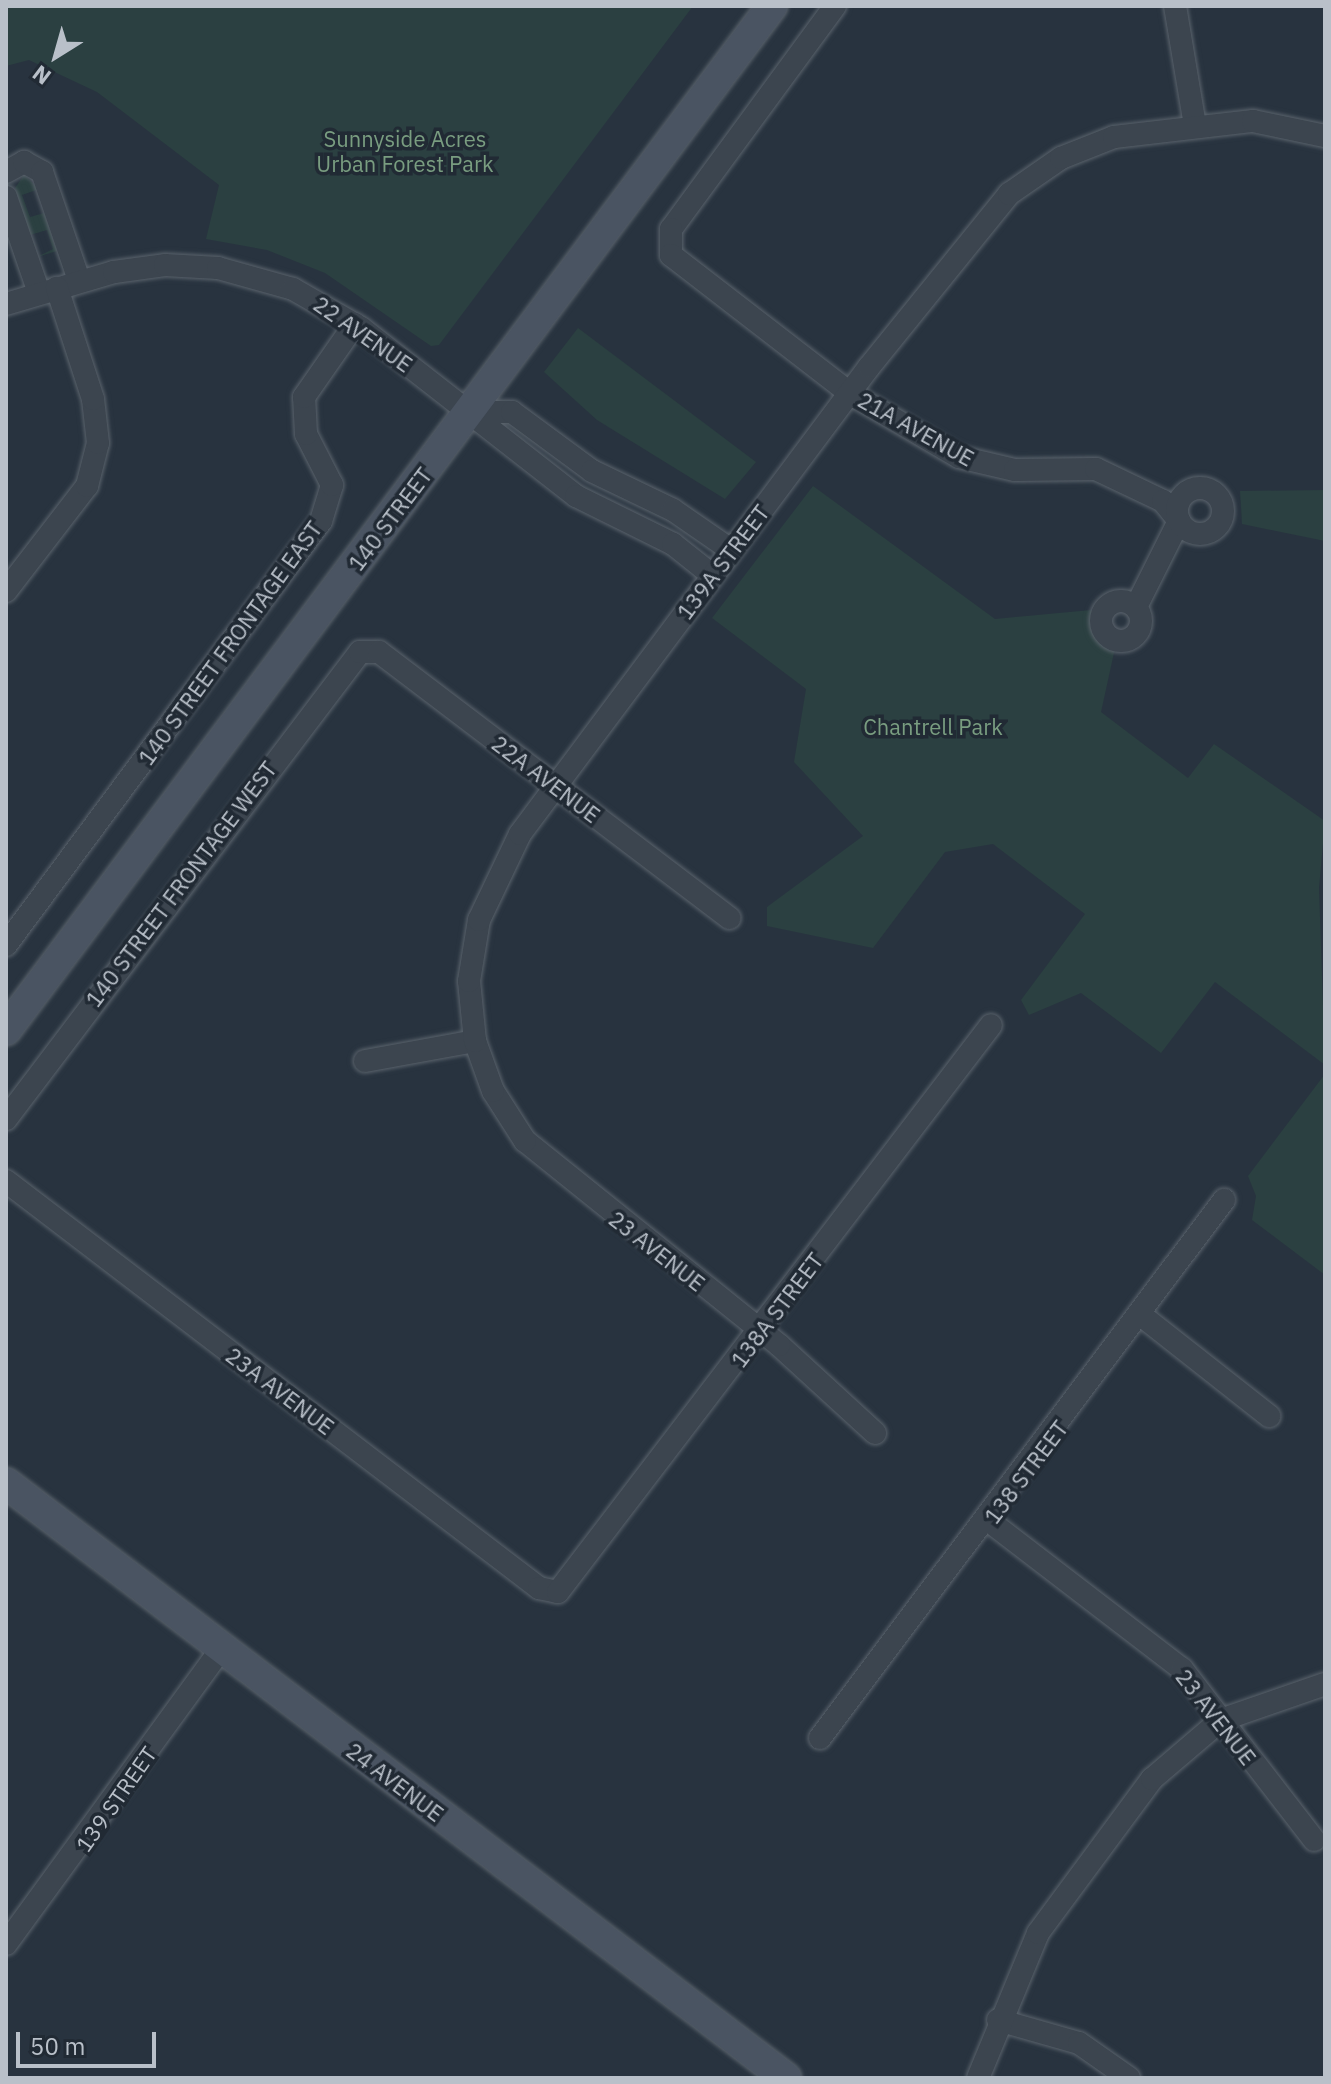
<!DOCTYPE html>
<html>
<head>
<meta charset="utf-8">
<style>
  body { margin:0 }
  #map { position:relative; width:1331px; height:2084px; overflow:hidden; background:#28333f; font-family:"IBM Plex Sans",sans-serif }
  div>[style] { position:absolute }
  .green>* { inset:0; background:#2b4041 }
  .roads { filter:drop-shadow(0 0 2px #5a636c) drop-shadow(0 0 2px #5a636c) }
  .street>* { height:22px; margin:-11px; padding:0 11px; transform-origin:11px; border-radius:11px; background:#3c454f }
  .street>.ring { margin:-11px; padding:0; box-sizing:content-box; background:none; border:22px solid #3c454f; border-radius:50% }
  .secondary>* { height:30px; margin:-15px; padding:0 15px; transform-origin:15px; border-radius:15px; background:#4a5462 }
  span { translate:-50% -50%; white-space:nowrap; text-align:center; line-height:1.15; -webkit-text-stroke:7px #212a34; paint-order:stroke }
  .park-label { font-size:22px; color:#799d80 }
  .street-label { font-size:22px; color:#b9c0c9 }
  .frame { position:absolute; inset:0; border:8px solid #b9c0c9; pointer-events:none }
  .north { position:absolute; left:16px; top:16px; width:80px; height:80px; -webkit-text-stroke:6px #212a34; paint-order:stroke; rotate:217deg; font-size:22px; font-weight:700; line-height:32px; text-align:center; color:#b9c0c9 }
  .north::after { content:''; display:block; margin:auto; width:28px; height:36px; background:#b9c0c9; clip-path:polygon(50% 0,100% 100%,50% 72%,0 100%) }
  .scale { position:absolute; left:16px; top:2032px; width:140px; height:36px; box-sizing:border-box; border:4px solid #b9c0c9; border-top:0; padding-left:10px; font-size:24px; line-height:28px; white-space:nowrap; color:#b9c0c9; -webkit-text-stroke:6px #212a34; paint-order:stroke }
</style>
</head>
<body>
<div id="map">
  <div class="green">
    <i style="clip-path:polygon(6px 6px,693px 6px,439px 345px,431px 346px,325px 273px,267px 250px,206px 239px,219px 185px,97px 92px,29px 60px,6px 66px)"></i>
    <i style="clip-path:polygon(24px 175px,39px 189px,22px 195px,30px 217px,44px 213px,57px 251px,37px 257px,53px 249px,47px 230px,30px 235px,15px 188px)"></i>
    <i style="clip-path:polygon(578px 328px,756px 462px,725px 499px,597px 420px,544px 372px)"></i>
    <i style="clip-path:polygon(813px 486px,995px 619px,1091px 610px,1097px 633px,1115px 648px,1101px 712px,1188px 778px,1214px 744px,1325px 821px,1319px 888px,1325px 1065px,1215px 982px,1161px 1053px,1081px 993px,1029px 1015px,1021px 1000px,1085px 914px,993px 844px,945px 852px,873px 948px,767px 926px,767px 907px,863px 836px,794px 762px,806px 689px,712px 618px)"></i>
    <i style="clip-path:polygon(1325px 490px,1325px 541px,1242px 524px,1240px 491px)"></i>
    <i style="clip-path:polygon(1325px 1074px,1325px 1275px,1252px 1220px,1256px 1196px,1248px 1176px)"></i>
  </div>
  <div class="roads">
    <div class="street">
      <i style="left:835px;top:6px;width:277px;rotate:126.3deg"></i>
      <i style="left:671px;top:229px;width:26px;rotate:90deg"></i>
      <i style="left:671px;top:255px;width:227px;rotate:37.7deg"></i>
      <i style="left:851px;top:394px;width:125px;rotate:30.3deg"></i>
      <i style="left:959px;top:457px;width:57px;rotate:13.1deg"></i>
      <i style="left:1015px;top:470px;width:81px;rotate:-0.7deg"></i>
      <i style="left:1096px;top:469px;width:74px;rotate:25.5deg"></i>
      <i style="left:1163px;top:501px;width:26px;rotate:51deg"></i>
      <i style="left:1179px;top:521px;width:96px;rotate:116.6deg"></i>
      <i style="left:1175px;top:6px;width:121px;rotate:80.5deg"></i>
      <i style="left:6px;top:172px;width:21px;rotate:-29deg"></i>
      <i style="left:24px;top:162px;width:21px;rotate:29deg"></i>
      <i style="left:42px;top:172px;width:114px;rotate:71.1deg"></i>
      <i style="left:6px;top:197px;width:102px;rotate:71deg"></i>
      <i style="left:6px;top:304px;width:113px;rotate:-16.5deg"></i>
      <i style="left:114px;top:272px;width:51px;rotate:-7.8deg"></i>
      <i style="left:165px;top:265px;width:53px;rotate:3.2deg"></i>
      <i style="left:218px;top:268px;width:78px;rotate:15.6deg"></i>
      <i style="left:293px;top:289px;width:78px;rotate:29.8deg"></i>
      <i style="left:361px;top:328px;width:273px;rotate:38deg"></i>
      <i style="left:576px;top:496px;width:108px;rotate:26.3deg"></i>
      <i style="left:673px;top:544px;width:50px;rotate:38.5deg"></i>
      <i style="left:472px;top:412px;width:40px"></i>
      <i style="left:512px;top:412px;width:99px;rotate:36.4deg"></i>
      <i style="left:592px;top:471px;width:90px;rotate:25.7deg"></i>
      <i style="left:673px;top:510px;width:70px;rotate:34.6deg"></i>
      <i class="ring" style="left:1177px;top:488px;width:24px;height:24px"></i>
      <i style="left:6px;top:591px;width:133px;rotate:-52.4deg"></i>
      <i style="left:87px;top:486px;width:44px;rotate:-75.7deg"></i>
      <i style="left:98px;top:443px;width:44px;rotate:-96.5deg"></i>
      <i style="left:93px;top:399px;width:117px;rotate:-108deg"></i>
      <i class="ring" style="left:1101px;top:601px;width:18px;height:18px"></i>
      <i style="left:6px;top:945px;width:528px;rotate:-53.39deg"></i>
      <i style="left:321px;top:521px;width:38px;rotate:-73deg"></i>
      <i style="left:332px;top:485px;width:57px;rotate:-117deg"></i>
      <i style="left:306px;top:434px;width:37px;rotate:-93deg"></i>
      <i style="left:304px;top:397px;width:89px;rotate:-55.1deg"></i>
      <i style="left:365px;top:1061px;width:112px;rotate:-10.3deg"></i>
      <i style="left:6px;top:1119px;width:586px;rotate:-52.84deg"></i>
      <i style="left:360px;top:652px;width:19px"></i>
      <i style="left:379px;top:652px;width:440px;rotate:37.2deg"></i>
      <i style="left:6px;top:1181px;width:671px;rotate:37.37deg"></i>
      <i style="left:539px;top:1588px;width:19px;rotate:12deg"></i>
      <i style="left:558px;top:1592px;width:713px;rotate:-52.63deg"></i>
      <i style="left:1142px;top:1316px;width:162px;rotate:38.2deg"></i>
      <i style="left:875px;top:1433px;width:130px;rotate:-137.5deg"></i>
      <i style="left:779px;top:1345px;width:326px;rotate:-141.2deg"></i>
      <i style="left:525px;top:1141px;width:59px;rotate:-122.6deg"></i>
      <i style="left:493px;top:1091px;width:53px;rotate:-109.8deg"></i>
      <i style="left:475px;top:1041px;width:60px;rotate:-95.7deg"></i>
      <i style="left:469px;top:981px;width:62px;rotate:-80.7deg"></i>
      <i style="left:479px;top:920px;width:95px;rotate:-64.5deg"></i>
      <i style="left:520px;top:834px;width:583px;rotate:-53.23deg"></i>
      <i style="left:869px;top:367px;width:223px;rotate:-51deg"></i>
      <i style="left:1009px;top:194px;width:63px;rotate:-34.7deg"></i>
      <i style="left:1061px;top:158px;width:57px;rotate:-21.6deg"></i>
      <i style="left:1114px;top:137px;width:140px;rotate:-6.6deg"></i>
      <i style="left:1253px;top:121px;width:74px;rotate:11.8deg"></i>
      <i style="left:989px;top:1521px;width:243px;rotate:37.5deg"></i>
      <i style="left:1182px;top:1669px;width:216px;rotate:52.3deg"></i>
      <i style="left:820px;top:1738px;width:673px;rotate:-53.1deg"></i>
      <i style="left:6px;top:1944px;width:364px;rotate:-53.9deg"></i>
      <i style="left:998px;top:2020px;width:84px;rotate:15.9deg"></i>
      <i style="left:1079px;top:2043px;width:61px;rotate:35deg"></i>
      <i style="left:978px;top:2078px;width:157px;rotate:-67.5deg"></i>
      <i style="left:1038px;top:1933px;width:192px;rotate:-53.5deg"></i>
      <i style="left:1152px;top:1779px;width:91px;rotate:-40.5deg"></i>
      <i style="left:1221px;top:1720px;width:110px;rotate:-19.1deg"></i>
    </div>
    <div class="secondary">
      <i style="left:6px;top:1030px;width:1279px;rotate:-53.2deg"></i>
      <i style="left:6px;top:1483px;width:981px;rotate:37.34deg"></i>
    </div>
  </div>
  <div class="park-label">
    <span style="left:405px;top:151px">Sunnyside Acres<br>Urban Forest Park</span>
    <span style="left:933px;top:727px">Chantrell Park</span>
  </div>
  <div class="street-label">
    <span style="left:363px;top:334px;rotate:35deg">22 AVENUE</span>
    <span style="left:916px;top:429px;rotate:29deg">21A AVENUE</span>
    <span style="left:390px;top:519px;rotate:-53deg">140 STREET</span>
    <span style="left:723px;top:562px;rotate:-53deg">139A STREET</span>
    <span style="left:230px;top:643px;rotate:-54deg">140 STREET FRONTAGE EAST</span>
    <span style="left:546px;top:779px;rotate:37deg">22A AVENUE</span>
    <span style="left:181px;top:884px;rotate:-53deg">140 STREET FRONTAGE WEST</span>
    <span style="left:657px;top:1251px;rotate:38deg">23 AVENUE</span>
    <span style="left:777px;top:1310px;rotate:-53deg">138A STREET</span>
    <span style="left:280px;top:1391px;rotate:37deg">23A AVENUE</span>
    <span style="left:1026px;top:1472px;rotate:-53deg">138 STREET</span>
    <span style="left:1216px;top:1717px;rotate:52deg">23 AVENUE</span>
    <span style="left:395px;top:1782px;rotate:37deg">24 AVENUE</span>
    <span style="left:116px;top:1799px;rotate:-55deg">139 STREET</span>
  </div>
  <div class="frame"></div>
  <div class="north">N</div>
  <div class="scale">50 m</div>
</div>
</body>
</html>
